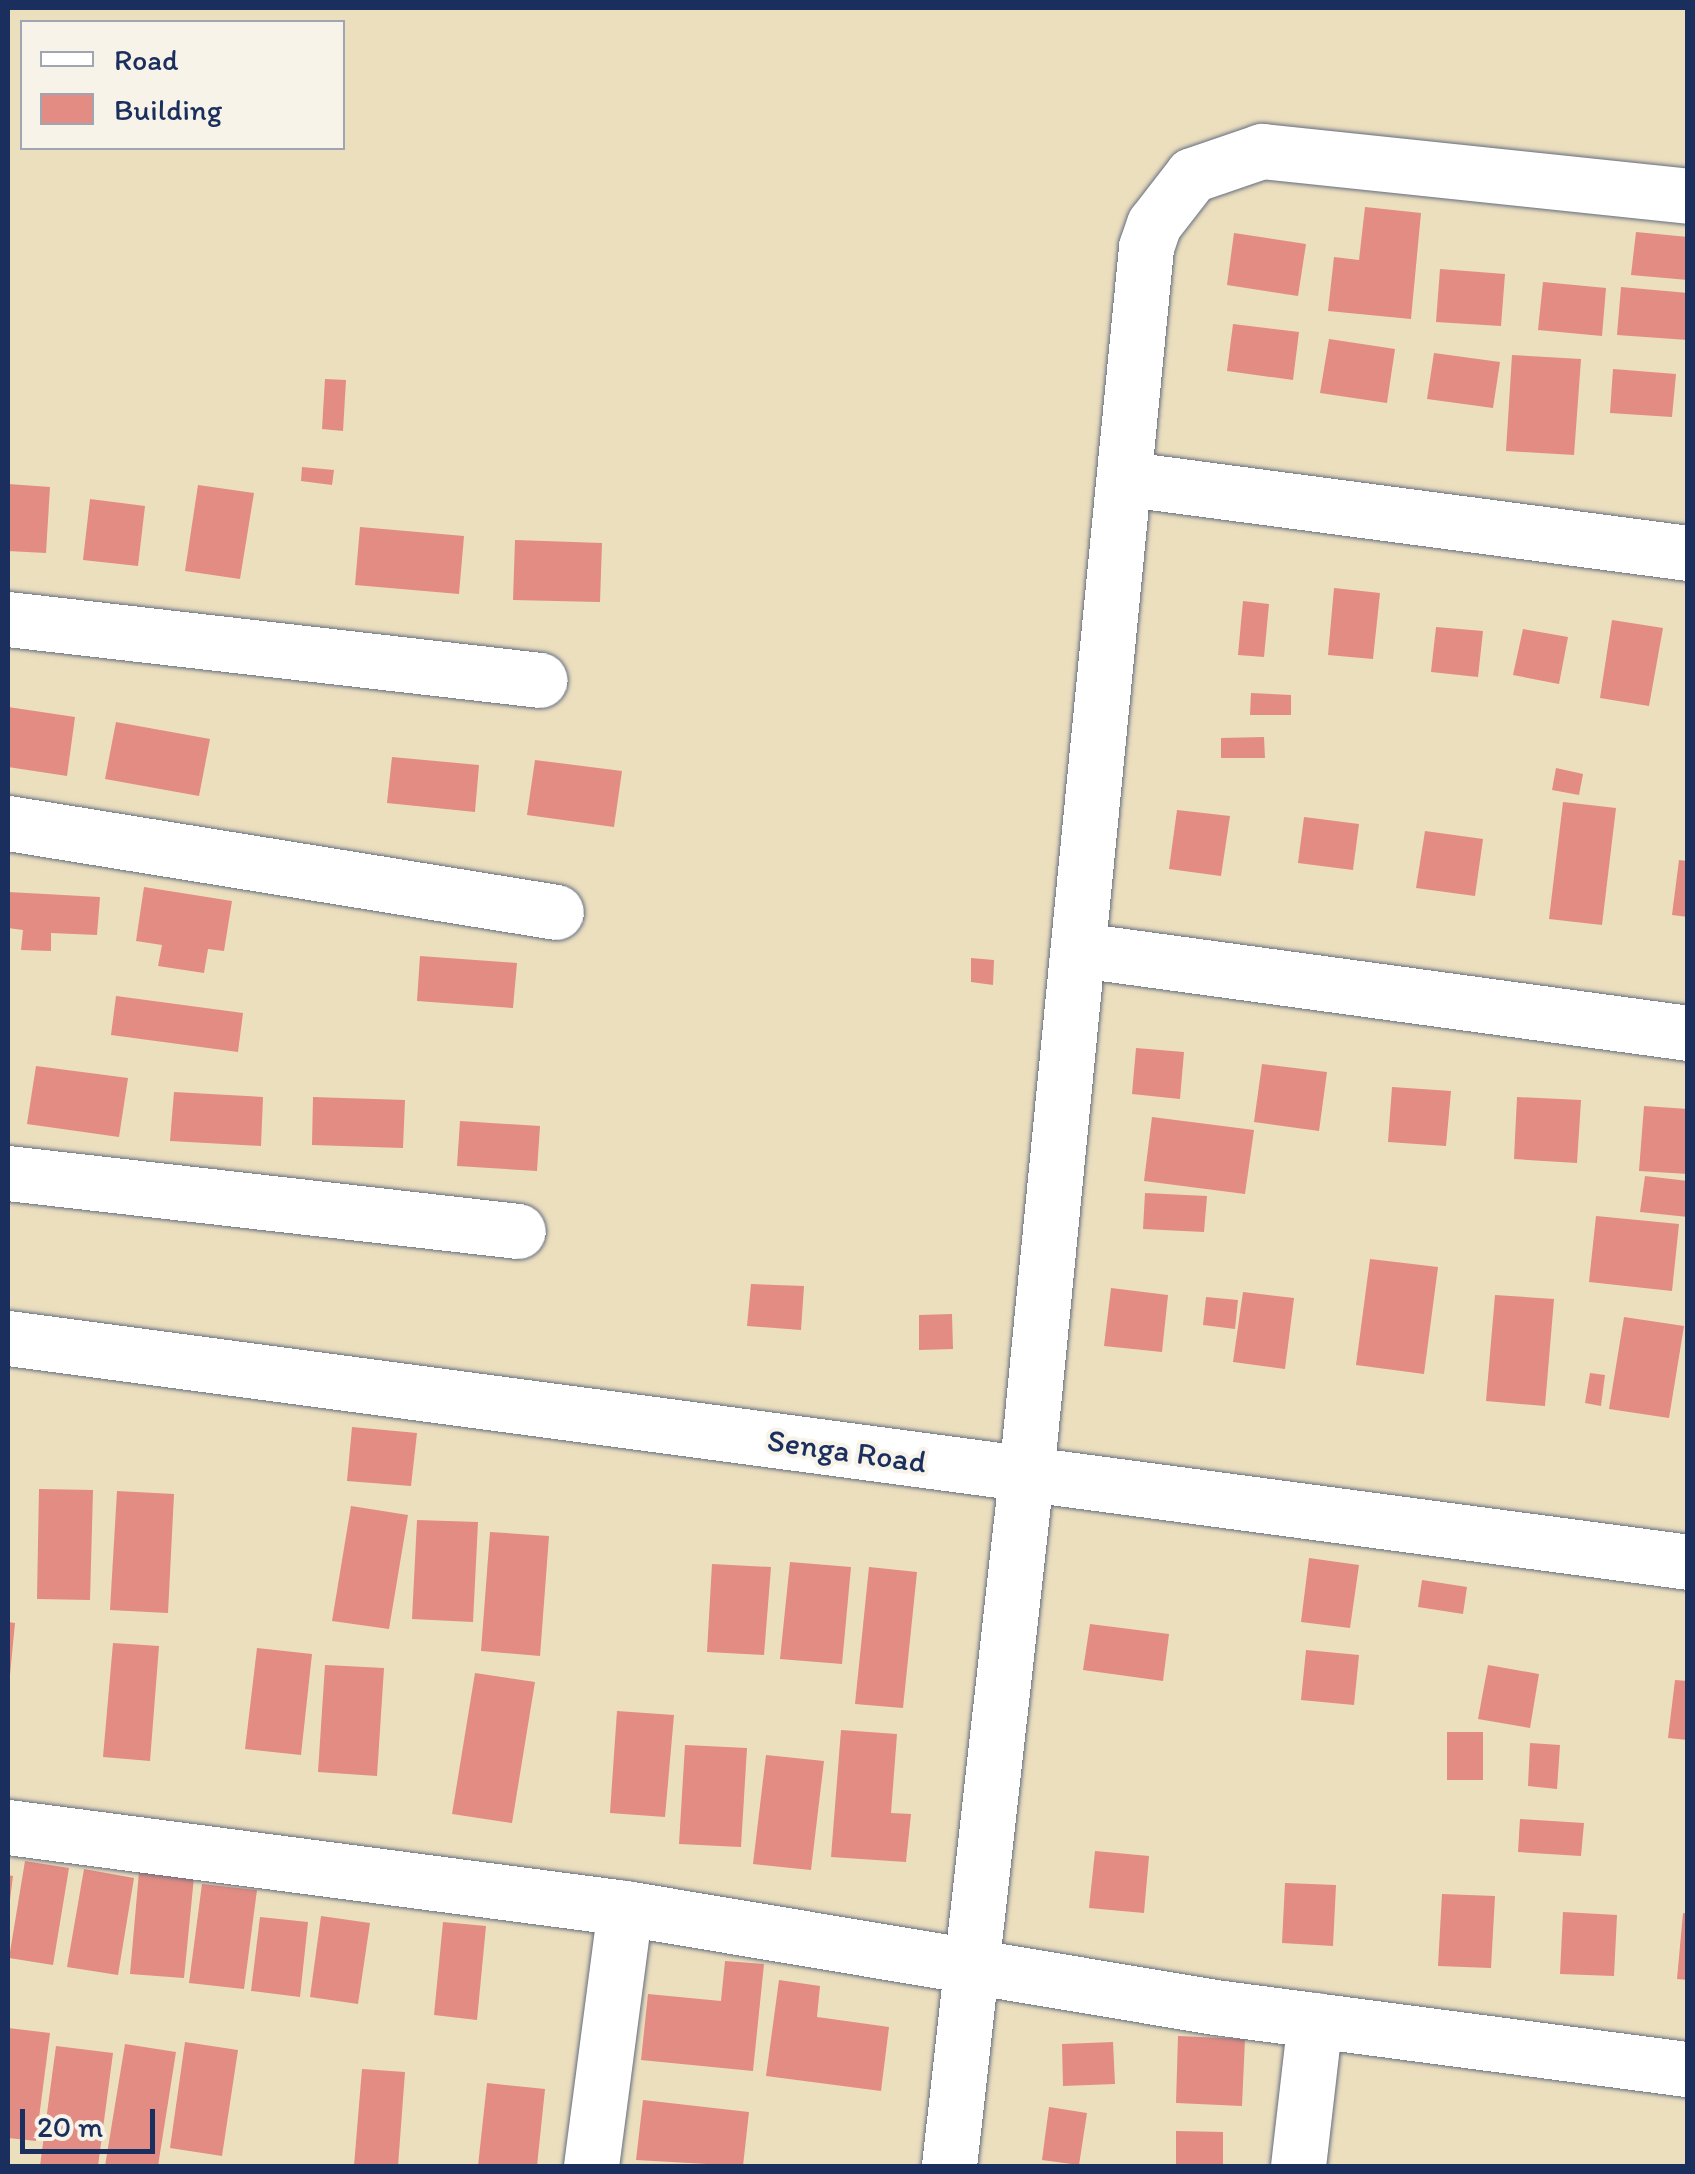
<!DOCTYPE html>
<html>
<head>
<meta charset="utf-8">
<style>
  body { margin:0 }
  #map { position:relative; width:1695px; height:2174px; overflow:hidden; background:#ecdfbe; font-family:Itim,sans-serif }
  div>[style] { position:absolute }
  .building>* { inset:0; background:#e28c83 }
  .roads { filter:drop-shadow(0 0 2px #646d80) drop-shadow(0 0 2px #646d80) }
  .minor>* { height:55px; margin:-27.5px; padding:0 27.5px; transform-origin:27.5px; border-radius:27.5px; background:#fff }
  span { translate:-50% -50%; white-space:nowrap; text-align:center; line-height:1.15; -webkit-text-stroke:8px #f7f3e8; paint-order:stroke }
  .street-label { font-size:32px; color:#1b2f5e }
  .frame { position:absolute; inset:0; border:10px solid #1b2f5e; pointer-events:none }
  .legend { position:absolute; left:20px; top:20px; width:325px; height:130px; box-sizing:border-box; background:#f7f3e8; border:2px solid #9fa5b1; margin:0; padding:12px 18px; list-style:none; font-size:30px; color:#1b2f5e }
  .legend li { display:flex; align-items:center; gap:20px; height:50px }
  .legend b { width:50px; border:2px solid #9fa5b1 }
  .scale { position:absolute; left:20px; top:2109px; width:135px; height:45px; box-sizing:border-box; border:5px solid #1b2f5e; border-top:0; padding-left:12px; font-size:30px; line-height:35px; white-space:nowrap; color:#1b2f5e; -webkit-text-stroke:8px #f7f3e8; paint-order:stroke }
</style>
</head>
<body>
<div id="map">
  <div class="building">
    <i style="clip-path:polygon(1365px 207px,1421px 213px,1411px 319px,1328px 311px,1334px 257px,1359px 260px)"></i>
    <i style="clip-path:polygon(1636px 232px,1688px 237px,1688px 280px,1631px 275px)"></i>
    <i style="clip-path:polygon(1234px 233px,1306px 244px,1298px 296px,1227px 285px)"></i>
    <i style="clip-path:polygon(1440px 269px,1505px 274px,1501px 326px,1436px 322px)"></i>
    <i style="clip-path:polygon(1543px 282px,1606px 288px,1602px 336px,1538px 330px)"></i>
    <i style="clip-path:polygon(1621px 287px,1688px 293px,1688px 340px,1617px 335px)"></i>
    <i style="clip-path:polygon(1233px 324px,1299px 332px,1293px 380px,1227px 371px)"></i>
    <i style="clip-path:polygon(1329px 339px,1395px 349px,1387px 403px,1320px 393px)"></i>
    <i style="clip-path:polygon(1434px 353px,1500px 362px,1493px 408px,1427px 399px)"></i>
    <i style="clip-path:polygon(1512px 355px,1581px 359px,1574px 455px,1506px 451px)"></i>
    <i style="clip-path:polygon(1613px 369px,1676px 374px,1672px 417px,1610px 413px)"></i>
    <i style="clip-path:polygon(325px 379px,346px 380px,343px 431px,322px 429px)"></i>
    <i style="clip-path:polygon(302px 467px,334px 470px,332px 485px,301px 481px)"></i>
    <i style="clip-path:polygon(8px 484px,50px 487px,46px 553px,8px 551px)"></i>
    <i style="clip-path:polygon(198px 485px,254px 493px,240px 579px,185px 571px)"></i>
    <i style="clip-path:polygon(90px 499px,145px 506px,138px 566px,83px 560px)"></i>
    <i style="clip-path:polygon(360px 527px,464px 536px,459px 594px,355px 585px)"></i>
    <i style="clip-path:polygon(515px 540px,602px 543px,600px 602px,513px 600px)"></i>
    <i style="clip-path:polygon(1334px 588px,1380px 593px,1373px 659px,1328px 655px)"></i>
    <i style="clip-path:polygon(1243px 601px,1269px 604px,1264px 657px,1238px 655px)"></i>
    <i style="clip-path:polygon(1612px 620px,1663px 628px,1649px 706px,1600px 698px)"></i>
    <i style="clip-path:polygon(1436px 627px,1483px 631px,1478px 677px,1431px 672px)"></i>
    <i style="clip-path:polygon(1523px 629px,1568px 637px,1559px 684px,1513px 675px)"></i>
    <i style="clip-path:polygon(1251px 693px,1291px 695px,1291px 715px,1250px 715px)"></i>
    <i style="clip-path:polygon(8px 707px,75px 717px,67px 776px,8px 767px)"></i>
    <i style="clip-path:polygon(116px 722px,210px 739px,199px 796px,105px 779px)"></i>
    <i style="clip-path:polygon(1264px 737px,1265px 758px,1221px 758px,1221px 738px)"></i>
    <i style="clip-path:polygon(392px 757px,479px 765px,475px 812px,387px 803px)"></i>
    <i style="clip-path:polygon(535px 760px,622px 771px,614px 827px,527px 815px)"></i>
    <i style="clip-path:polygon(1556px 768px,1583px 774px,1579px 795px,1552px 790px)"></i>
    <i style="clip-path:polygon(1563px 802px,1616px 808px,1602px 925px,1549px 919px)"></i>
    <i style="clip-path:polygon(1177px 810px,1230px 816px,1221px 876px,1169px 869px)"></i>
    <i style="clip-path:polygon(1304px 817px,1359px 824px,1353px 870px,1298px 863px)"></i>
    <i style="clip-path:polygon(1425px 831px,1483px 839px,1475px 896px,1416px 888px)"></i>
    <i style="clip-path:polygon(1679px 860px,1688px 861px,1688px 917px,1672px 915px)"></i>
    <i style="clip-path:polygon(144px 887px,232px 901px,224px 951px,208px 949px,204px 973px,158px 966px,162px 945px,136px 941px)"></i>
    <i style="clip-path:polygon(8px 892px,100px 897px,97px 935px,51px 933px,51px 951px,21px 950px,23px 930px,8px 928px)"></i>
    <i style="clip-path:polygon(420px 956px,517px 963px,513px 1008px,417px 1001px)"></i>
    <i style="clip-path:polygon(971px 958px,994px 960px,993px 985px,971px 982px)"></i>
    <i style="clip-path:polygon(116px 996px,243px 1013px,238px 1052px,111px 1035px)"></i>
    <i style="clip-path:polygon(1136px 1048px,1184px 1052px,1180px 1099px,1132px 1094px)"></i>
    <i style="clip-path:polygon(1262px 1064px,1327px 1072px,1319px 1131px,1254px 1122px)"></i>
    <i style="clip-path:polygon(36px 1066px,128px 1078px,119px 1137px,27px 1124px)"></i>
    <i style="clip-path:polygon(1392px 1087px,1451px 1091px,1446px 1146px,1388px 1142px)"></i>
    <i style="clip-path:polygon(174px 1092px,263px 1097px,261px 1146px,170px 1141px)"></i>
    <i style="clip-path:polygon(313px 1097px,405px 1100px,403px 1148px,312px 1145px)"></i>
    <i style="clip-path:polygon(1517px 1097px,1581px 1100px,1577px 1163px,1514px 1159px)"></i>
    <i style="clip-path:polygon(1644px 1106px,1688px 1109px,1688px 1174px,1639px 1171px)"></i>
    <i style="clip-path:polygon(1152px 1117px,1254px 1130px,1245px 1194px,1144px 1181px)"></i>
    <i style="clip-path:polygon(460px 1121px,540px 1126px,537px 1171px,457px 1166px)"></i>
    <i style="clip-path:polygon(1645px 1176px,1688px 1181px,1688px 1217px,1640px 1212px)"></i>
    <i style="clip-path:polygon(1145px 1193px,1207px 1196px,1204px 1232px,1143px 1229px)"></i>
    <i style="clip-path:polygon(1596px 1216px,1679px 1224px,1672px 1291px,1589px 1282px)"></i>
    <i style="clip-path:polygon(1370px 1259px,1438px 1267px,1424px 1374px,1356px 1365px)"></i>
    <i style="clip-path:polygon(751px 1284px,804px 1286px,801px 1330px,747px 1326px)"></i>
    <i style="clip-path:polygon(1111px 1288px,1168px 1295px,1162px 1352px,1104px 1346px)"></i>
    <i style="clip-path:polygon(1243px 1292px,1294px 1298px,1285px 1369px,1233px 1362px)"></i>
    <i style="clip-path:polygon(1495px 1295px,1554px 1299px,1545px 1406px,1486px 1401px)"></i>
    <i style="clip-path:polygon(1206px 1297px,1238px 1300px,1235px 1329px,1203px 1325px)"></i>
    <i style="clip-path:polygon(952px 1314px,953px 1349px,919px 1350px,919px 1315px)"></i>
    <i style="clip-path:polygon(1624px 1317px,1684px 1326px,1669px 1418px,1609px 1409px)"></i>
    <i style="clip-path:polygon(1590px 1373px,1605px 1375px,1601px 1406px,1585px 1403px)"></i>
    <i style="clip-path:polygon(352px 1427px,417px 1433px,411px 1486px,347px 1481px)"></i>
    <i style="clip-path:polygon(39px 1489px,93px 1490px,90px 1600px,37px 1599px)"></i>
    <i style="clip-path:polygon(117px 1491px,174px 1494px,168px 1613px,110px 1610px)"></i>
    <i style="clip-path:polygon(351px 1506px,408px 1515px,389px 1629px,332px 1621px)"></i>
    <i style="clip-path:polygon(417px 1520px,478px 1522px,473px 1622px,412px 1619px)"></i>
    <i style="clip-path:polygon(490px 1532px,549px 1536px,540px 1656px,481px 1651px)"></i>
    <i style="clip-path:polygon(1309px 1558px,1359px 1565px,1350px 1628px,1301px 1622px)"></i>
    <i style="clip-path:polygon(790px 1562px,851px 1567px,842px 1664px,780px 1659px)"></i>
    <i style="clip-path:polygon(712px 1564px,771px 1567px,764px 1655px,707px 1652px)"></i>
    <i style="clip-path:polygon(869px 1567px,917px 1572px,903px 1708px,855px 1704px)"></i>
    <i style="clip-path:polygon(1422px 1580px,1467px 1587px,1463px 1614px,1418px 1607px)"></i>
    <i style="clip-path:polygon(8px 1622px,15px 1623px,10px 1675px,8px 1675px)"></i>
    <i style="clip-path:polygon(1090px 1624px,1169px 1634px,1163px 1681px,1083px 1670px)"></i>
    <i style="clip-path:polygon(113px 1643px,159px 1646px,150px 1761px,103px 1757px)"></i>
    <i style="clip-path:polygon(257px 1648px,312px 1654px,301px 1755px,245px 1749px)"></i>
    <i style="clip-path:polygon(1306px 1650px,1359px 1655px,1354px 1705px,1301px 1700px)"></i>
    <i style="clip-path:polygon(325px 1665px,384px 1668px,377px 1776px,318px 1772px)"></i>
    <i style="clip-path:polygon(1488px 1665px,1539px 1674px,1530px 1728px,1478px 1719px)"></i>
    <i style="clip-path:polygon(475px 1673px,535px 1682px,512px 1823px,452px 1814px)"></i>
    <i style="clip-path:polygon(1675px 1680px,1688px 1681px,1688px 1740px,1668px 1738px)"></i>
    <i style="clip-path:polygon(617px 1711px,674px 1715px,665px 1817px,610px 1813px)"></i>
    <i style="clip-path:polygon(841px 1730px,897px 1734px,891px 1813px,911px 1814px,906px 1862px,831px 1857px)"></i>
    <i style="clip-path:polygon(1447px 1732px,1483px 1732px,1483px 1780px,1447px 1780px)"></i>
    <i style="clip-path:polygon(1530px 1743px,1560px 1745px,1557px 1789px,1528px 1786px)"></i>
    <i style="clip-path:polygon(685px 1745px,747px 1748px,741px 1847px,679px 1844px)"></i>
    <i style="clip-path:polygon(766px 1755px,824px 1761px,811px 1870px,753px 1864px)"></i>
    <i style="clip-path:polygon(1520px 1819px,1584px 1823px,1581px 1856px,1518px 1852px)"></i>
    <i style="clip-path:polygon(1095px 1851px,1149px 1856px,1144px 1913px,1089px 1908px)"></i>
    <i style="clip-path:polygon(25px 1861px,69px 1868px,53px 1965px,9px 1958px)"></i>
    <i style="clip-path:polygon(84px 1869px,134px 1878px,118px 1975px,67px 1967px)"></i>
    <i style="clip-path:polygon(139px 1872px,194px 1877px,184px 1978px,130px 1974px)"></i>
    <i style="clip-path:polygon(8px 1875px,13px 1876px,10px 1900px,8px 1900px)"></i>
    <i style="clip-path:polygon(1285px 1883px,1336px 1885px,1333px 1946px,1282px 1943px)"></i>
    <i style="clip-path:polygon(202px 1884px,257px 1890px,244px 1989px,189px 1983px)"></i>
    <i style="clip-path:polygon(1442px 1894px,1495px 1896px,1491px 1968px,1438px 1966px)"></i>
    <i style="clip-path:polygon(1563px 1912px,1617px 1915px,1614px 1976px,1560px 1974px)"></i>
    <i style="clip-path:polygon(1683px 1913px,1688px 1914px,1688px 1980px,1677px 1979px)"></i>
    <i style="clip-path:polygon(321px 1916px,370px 1923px,358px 2004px,310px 1997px)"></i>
    <i style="clip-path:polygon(260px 1917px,308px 1922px,300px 1997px,251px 1991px)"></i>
    <i style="clip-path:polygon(443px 1922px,486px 1926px,477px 2020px,434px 2015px)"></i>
    <i style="clip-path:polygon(725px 1961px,764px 1964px,753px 2071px,641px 2060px,648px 1994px,721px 2001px)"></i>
    <i style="clip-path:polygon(779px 1980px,820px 1986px,817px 2017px,889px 2027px,881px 2091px,766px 2076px)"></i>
    <i style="clip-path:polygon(8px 2028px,50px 2033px,36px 2141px,8px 2138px)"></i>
    <i style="clip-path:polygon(1178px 2036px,1245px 2039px,1242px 2106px,1176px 2103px)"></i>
    <i style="clip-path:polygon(185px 2042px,238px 2050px,222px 2156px,170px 2148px)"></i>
    <i style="clip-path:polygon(1113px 2042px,1115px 2084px,1063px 2086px,1062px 2044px)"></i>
    <i style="clip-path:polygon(125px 2044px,176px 2052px,158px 2166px,105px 2166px)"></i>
    <i style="clip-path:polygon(56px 2046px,113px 2053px,98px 2166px,40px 2166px)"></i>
    <i style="clip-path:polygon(362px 2069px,405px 2072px,398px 2166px,354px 2166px)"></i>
    <i style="clip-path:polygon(487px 2083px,545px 2089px,537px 2166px,478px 2166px)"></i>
    <i style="clip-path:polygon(643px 2100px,749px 2112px,743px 2166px,636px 2160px)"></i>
    <i style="clip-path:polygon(1049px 2107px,1087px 2113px,1079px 2165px,1042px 2160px)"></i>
    <i style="clip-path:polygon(1176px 2131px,1223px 2132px,1223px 2166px,1176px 2166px)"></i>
  </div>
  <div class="roads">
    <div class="minor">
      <i style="left:1128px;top:479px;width:565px;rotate:7.53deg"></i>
      <i style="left:8px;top:619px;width:535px;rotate:6.54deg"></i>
      <i style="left:8px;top:823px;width:555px;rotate:9.22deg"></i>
      <i style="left:1080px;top:950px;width:614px;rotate:7.77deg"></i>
      <i style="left:8px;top:1173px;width:513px;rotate:6.49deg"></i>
      <i style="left:8px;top:1338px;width:1695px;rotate:7.59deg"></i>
      <i style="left:8px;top:1827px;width:622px;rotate:7.48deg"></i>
      <i style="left:625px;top:1908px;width:598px;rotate:9.53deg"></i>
      <i style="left:1215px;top:2007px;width:477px;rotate:7.5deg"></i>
      <i style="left:591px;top:2166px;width:260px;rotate:-82.5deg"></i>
      <i style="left:949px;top:2166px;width:694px;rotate:-83.63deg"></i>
      <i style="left:1026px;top:1476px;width:1235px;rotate:-84.42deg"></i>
      <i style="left:1146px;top:247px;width:24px;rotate:-71deg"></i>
      <i style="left:1154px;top:224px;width:62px;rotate:-52.2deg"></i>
      <i style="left:1192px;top:175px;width:74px;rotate:-18.9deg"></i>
      <i style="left:1262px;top:151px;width:428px;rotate:6deg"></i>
      <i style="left:1298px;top:2166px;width:147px;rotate:-83.4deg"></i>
    </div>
  </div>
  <div class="street-label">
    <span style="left:847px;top:1451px;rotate:8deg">Senga Road</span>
  </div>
  <div class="frame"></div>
  <ul class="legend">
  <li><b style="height:12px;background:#fff"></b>Road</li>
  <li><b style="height:28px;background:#e28c83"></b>Building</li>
  </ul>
  <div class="scale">20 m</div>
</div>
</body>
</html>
